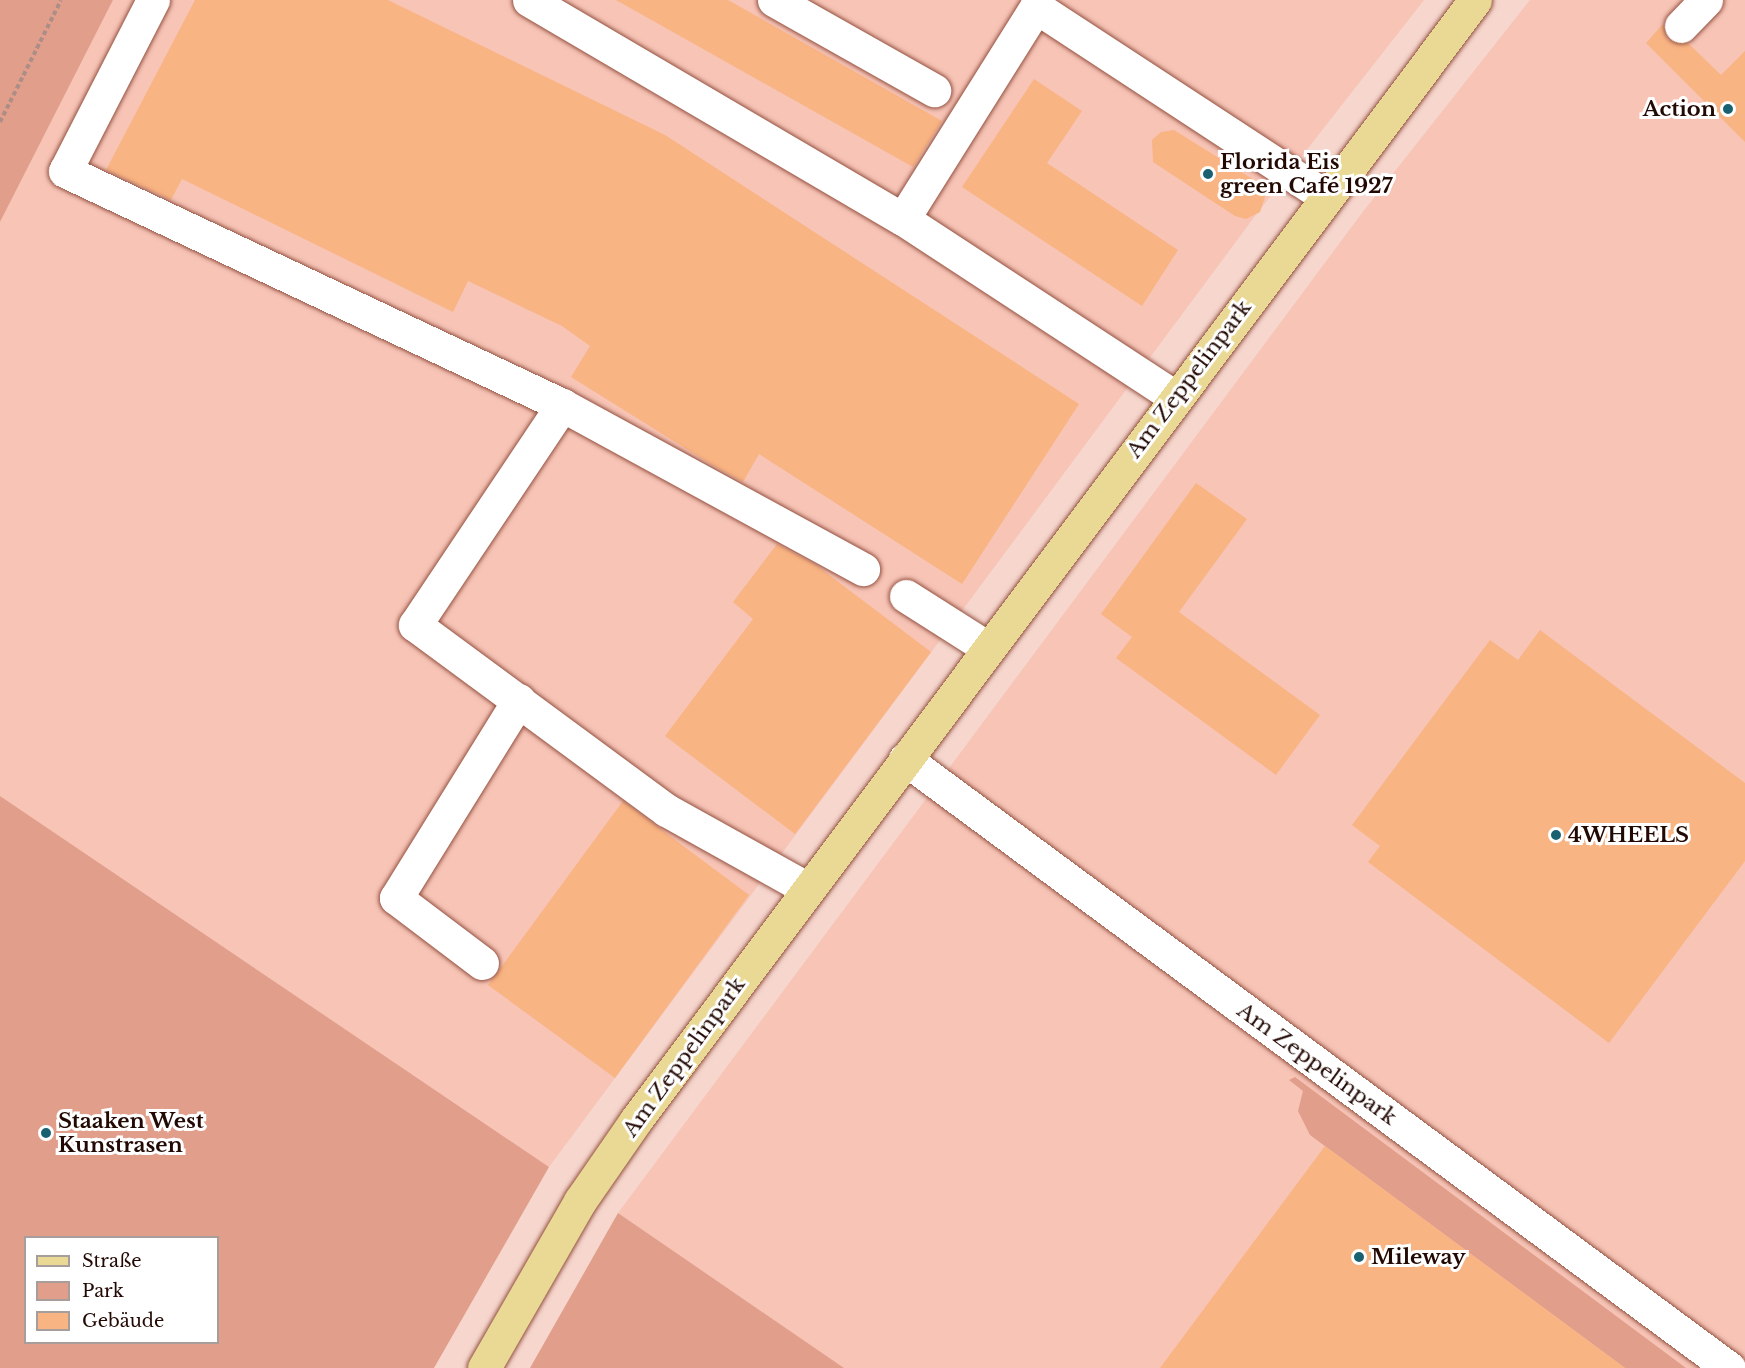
<!DOCTYPE html>
<html>
<head>
<meta charset="utf-8">
<style>
  body { margin:0 }
  #map { position:relative; width:1745px; height:1368px; overflow:hidden; background:#f6d6cd; font-family:"Libre Baskerville",serif }
  div>[style] { position:absolute }
  .built>* { inset:0; background:#f7c4b6 }
  .green>* { inset:0; background:#e19e8b }
  .building>* { inset:0; background:#f9b483 }
  .path>* { height:4px; margin-top:-2px; transform-origin:0; background:repeating-linear-gradient(90deg,#ac8e86 0 4.5px,transparent 0 7.5px) }
  .roads { filter:drop-shadow(0 0 2px #945140) drop-shadow(0 0 2px #945140) }
  .minor>* { height:33px; margin:-16.5px; padding:0 16.5px; transform-origin:16.5px; border-radius:16.5px; background:#fff }
  .major>* { height:33px; margin:-16.5px; padding:0 16.5px; transform-origin:16.5px; border-radius:16.5px; background:#e9d994 }
  .dots>* { width:16px; height:16px; translate:-50% -50%; box-sizing:border-box; border:3px solid #fff; border-radius:50% }
  span { translate:-50% -50%; white-space:nowrap; text-align:center; line-height:1.15; -webkit-text-stroke:6px #fff; paint-order:stroke }
  .poi-label { font-size:21px; color:#230904; font-weight:700 }
  .right { translate:-100% -50%; text-align:right }
  .left { translate:0 -50%; text-align:left }
  .street-label { font-size:21px; color:#230904 }
  .legend { position:absolute; left:24px; top:1236px; width:195px; height:108px; box-sizing:border-box; background:#fff; border:2px solid #a79d9b; margin:0; padding:8px 10px; list-style:none; font-size:18px; color:#230904 }
  .legend li { display:flex; align-items:center; gap:12px; height:30px }
  .legend b { width:30px; border:2px solid #a79d9b }
</style>
</head>
<body>
<div id="map">
  <div class="built">
    <i style="clip-path:polygon(113px 0,1424px 0,1255px 216px,549px 1167px,0 796px,0 222px)"></i>
    <i style="clip-path:polygon(1530px 0,1745px 0,1745px 1368px,844px 1368px,618px 1213px,1362px 213px)"></i>
  </div>
  <div class="green">
    <i style="clip-path:polygon(0 0,113px 0,0 222px)"></i>
    <i style="clip-path:polygon(evenodd,0 796px,549px 1167px,434px 1368px,0 1368px,0 796px,26px 1238px,218px 1238px,218px 1342px,26px 1342px,26px 1238px)"></i>
    <i style="clip-path:polygon(1295px 1077px,1686px 1368px,1625px 1368px,1310px 1135px,1298px 1111px,1303px 1091px,1289px 1080px)"></i>
    <i style="clip-path:polygon(618px 1213px,844px 1368px,530px 1368px)"></i>
  </div>
  <div class="building">
    <i style="clip-path:polygon(195px 0,388px 0,665px 135px,1079px 404px,962px 584px,759px 454px,743px 482px,712px 465px,571px 377px,590px 346px,562px 326px,468px 281px,453px 312px,182px 179px,171px 200px,106px 170px)"></i>
    <i style="clip-path:polygon(616px 0,728px 0,942px 121px,913px 167px)"></i>
    <i style="clip-path:polygon(1663px 24px,1668px 40px,1688px 43px,1721px 75px,1745px 51px,1745px 142px,1646px 43px)"></i>
    <i style="clip-path:polygon(1034px 79px,1082px 111px,1047px 163px,1178px 250px,1142px 306px,962px 187px)"></i>
    <i style="clip-path:polygon(1174px 130px,1259px 183px,1265px 197px,1260px 212px,1246px 219px,1235px 216px,1153px 162px,1152px 140px,1161px 132px)"></i>
    <i style="clip-path:polygon(1196px 483px,1247px 519px,1179px 612px,1320px 715px,1276px 775px,1116px 658px,1132px 637px,1101px 614px)"></i>
    <i style="clip-path:polygon(777px 544px,816px 565px,931px 652px,795px 834px,665px 736px,753px 619px,733px 602px)"></i>
    <i style="clip-path:polygon(1540px 630px,1745px 783px,1745px 861px,1609px 1043px,1368px 862px,1380px 846px,1352px 825px,1490px 640px,1518px 660px)"></i>
    <i style="clip-path:polygon(623px 801px,749px 895px,615px 1078px,488px 985px)"></i>
    <i style="clip-path:polygon(1325px 1146px,1625px 1368px,1160px 1368px)"></i>
  </div>
  <div class="path">
    <i style="left:0;top:122px;width:136px;rotate:-63.4deg"></i>
  </div>
  <div class="roads">
    <div class="minor">
      <i style="left:153px;top:0;width:192px;rotate:117.2deg"></i>
      <i style="left:65px;top:171px;width:549px;rotate:25.21deg"></i>
      <i style="left:529px;top:0;width:433px;rotate:30.4deg"></i>
      <i style="left:903px;top:219px;width:325px;rotate:33.2deg"></i>
      <i style="left:774px;top:0;width:184px;rotate:29.4deg"></i>
      <i style="left:1681px;top:26px;width:36px;rotate:-46deg"></i>
      <i style="left:903px;top:219px;width:250px;rotate:-57.9deg"></i>
      <i style="left:1036px;top:7px;width:345px;rotate:33.2deg"></i>
      <i style="left:906px;top:596px;width:97px;rotate:32.4deg"></i>
      <i style="left:905px;top:759px;width:1025px;rotate:36.47deg"></i>
      <i style="left:808px;top:889px;width:162px;rotate:-150.9deg"></i>
      <i style="left:666px;top:810px;width:312px;rotate:-143.6deg"></i>
      <i style="left:415px;top:625px;width:265px;rotate:-56.2deg"></i>
      <i style="left:562px;top:405px;width:343px;rotate:28.6deg"></i>
      <i style="left:482px;top:963px;width:108px;rotate:-142.9deg"></i>
      <i style="left:396px;top:898px;width:233px;rotate:-58.2deg"></i>
    </div>
    <div class="major">
      <i style="left:484px;top:1368px;width:193px;rotate:-60.1deg"></i>
      <i style="left:580px;top:1201px;width:98px;rotate:-55.3deg"></i>
      <i style="left:636px;top:1120px;width:1399px;rotate:-53.16deg"></i>
    </div>
  </div>
  <div class="dots">
    <i style="left:1728px;top:109px;background:#196170"></i>
    <i style="left:1208px;top:174px;background:#196170"></i>
    <i style="left:1556px;top:835px;background:#196170"></i>
    <i style="left:46px;top:1133px;background:#196170"></i>
    <i style="left:1359px;top:1257px;background:#196170"></i>
  </div>
  <div class="poi-label">
    <span class="right" style="left:1716px;top:109px">Action</span>
    <span class="left" style="left:1220px;top:174px">Florida Eis<br>green Café 1927</span>
    <span class="left" style="left:1568px;top:835px">4WHEELS</span>
    <span class="left" style="left:58px;top:1133px">Staaken West<br>Kunstrasen</span>
    <span class="left" style="left:1371px;top:1257px">Mileway</span>
  </div>
  <div class="street-label">
    <span style="left:1189px;top:379px;rotate:-53deg">Am Zeppelinpark</span>
    <span style="left:684px;top:1057px;rotate:-54deg">Am Zeppelinpark</span>
    <span style="left:1317px;top:1064px;rotate:36deg">Am Zeppelinpark</span>
  </div>
  <ul class="legend">
  <li><b style="height:8px;background:#e9d994"></b>Straße</li>
  <li><b style="height:16px;background:#e19e8b"></b>Park</li>
  <li><b style="height:16px;background:#f9b483"></b>Gebäude</li>
  </ul>
</div>
</body>
</html>
